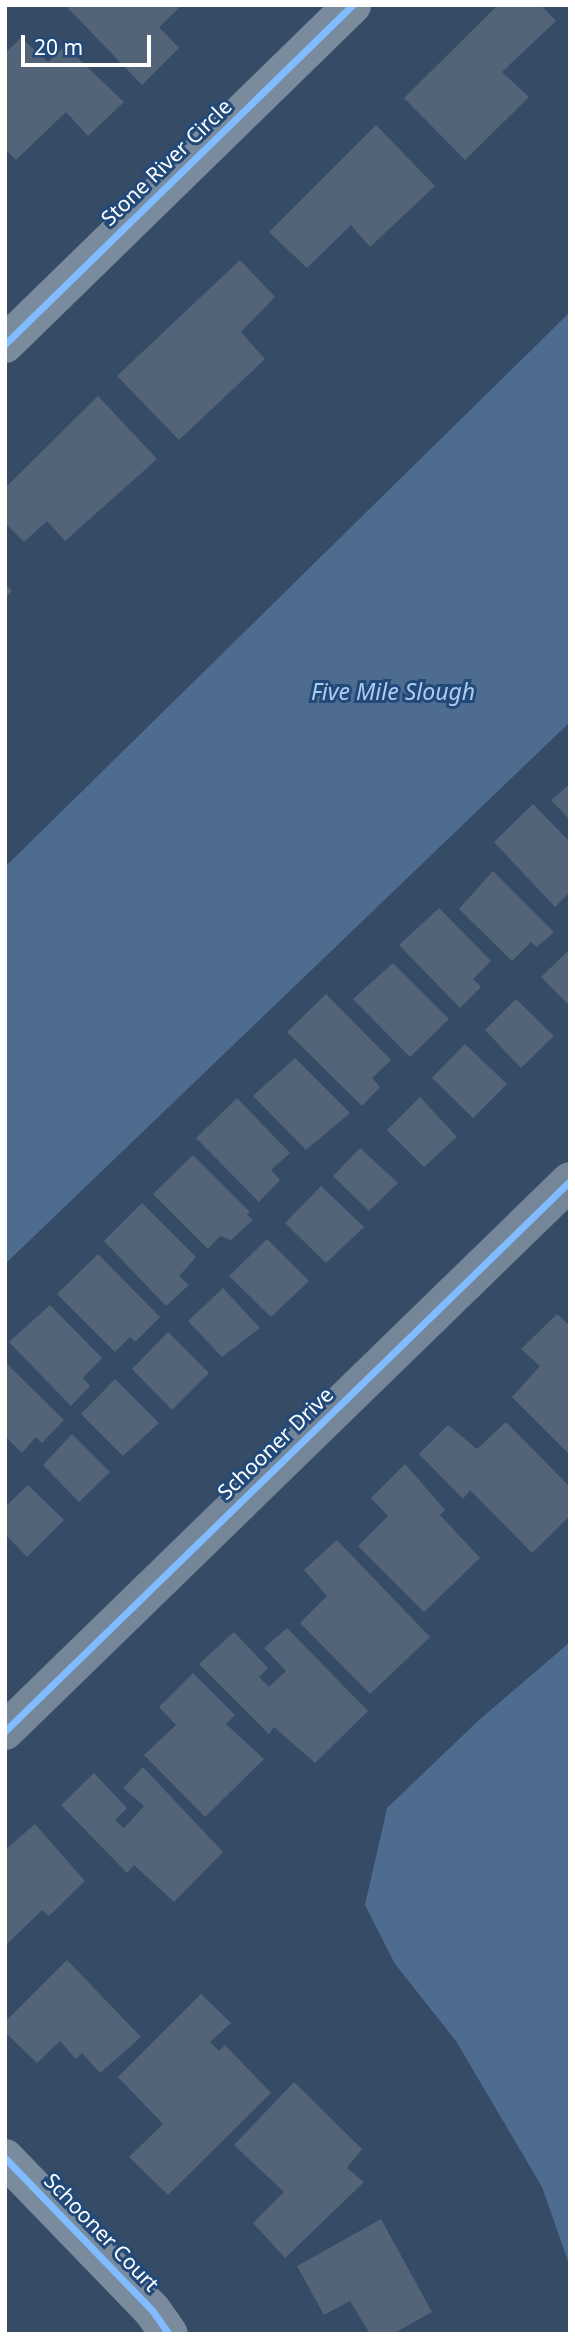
<!DOCTYPE html>
<html>
<head>
<meta charset="utf-8">
<style>
  body { margin:0 }
  #map { position:relative; width:575px; height:2339px; overflow:hidden; background:#354b66; font-family:"Noto Sans",sans-serif }
  div>[style] { position:absolute }
  .water>* { inset:0; background:#4e6c8f }
  .building>* { inset:0; background:#536479 }
  .street>* { height:38px; margin:-19px; padding:0 19px; transform-origin:19px; border-radius:19px; background:#798b9d }
  .secondary>* { height:38px; margin:-19px; padding:0 19px; transform-origin:19px; border-radius:19px; background:#758699 }
  .cycleway>* { height:7px; margin:-3.5px; padding:0 3.5px; transform-origin:3.5px; border-radius:3.5px; background:#80bcff }
  span { translate:-50% -50%; white-space:nowrap; text-align:center; line-height:1.15; -webkit-text-stroke:6px #214a7a; paint-order:stroke }
  .street-label { font-size:21px; color:#fff }
  .water-label { font-size:23px; color:#aecced; font-style:italic }
  .frame { position:absolute; inset:0; border:7px solid #fff; pointer-events:none }
  .scale { position:absolute; left:21px; top:35px; width:130px; height:32px; box-sizing:border-box; border:4px solid #fff; border-top:0; padding-left:9px; font-size:21px; line-height:24px; white-space:nowrap; color:#fff; -webkit-text-stroke:5px #214a7a; paint-order:stroke }
</style>
</head>
<body>
<div id="map">
  <div class="water">
    <i style="clip-path:polygon(570px 312px,570px 722px,5px 1264px,5px 867px)"></i>
    <i style="clip-path:polygon(570px 1642px,570px 2267px,542px 2187px,456px 2041px,395px 1964px,365px 1905px,387px 1808px,479px 1720px)"></i>
  </div>
  <div class="building">
    <i style="clip-path:polygon(65px 5px,182px 5px,159px 27px,179px 48px,142px 85px)"></i>
    <i style="clip-path:polygon(498px 5px,541px 5px,556px 21px,502px 72px,529px 97px,465px 160px,404px 98px)"></i>
    <i style="clip-path:polygon(21px 38px,48px 62px,65px 46px,124px 102px,88px 136px,66px 112px,16px 160px,5px 149px,5px 53px)"></i>
    <i style="clip-path:polygon(376px 125px,435px 186px,370px 247px,351px 225px,307px 268px,269px 232px)"></i>
    <i style="clip-path:polygon(240px 260px,275px 297px,241px 332px,265px 359px,179px 440px,117px 376px)"></i>
    <i style="clip-path:polygon(98px 396px,157px 459px,65px 541px,47px 521px,24px 542px,5px 523px,5px 488px)"></i>
    <i style="clip-path:polygon(5px 584px,12px 591px,5px 598px)"></i>
    <i style="clip-path:polygon(570px 784px,570px 820px,551px 800px)"></i>
    <i style="clip-path:polygon(533px 804px,570px 842px,570px 892px,555px 907px,494px 842px)"></i>
    <i style="clip-path:polygon(493px 871px,554px 932px,537px 947px,531px 942px,512px 961px,459px 909px)"></i>
    <i style="clip-path:polygon(439px 908px,491px 961px,473px 979px,481px 987px,460px 1008px,399px 945px)"></i>
    <i style="clip-path:polygon(570px 949px,570px 1006px,541px 977px)"></i>
    <i style="clip-path:polygon(393px 963px,449px 1019px,410px 1057px,353px 999px)"></i>
    <i style="clip-path:polygon(326px 994px,391px 1060px,372px 1078px,380px 1087px,362px 1106px,287px 1032px)"></i>
    <i style="clip-path:polygon(516px 999px,554px 1036px,521px 1068px,485px 1030px)"></i>
    <i style="clip-path:polygon(465px 1044px,507px 1084px,473px 1118px,432px 1078px)"></i>
    <i style="clip-path:polygon(295px 1058px,350px 1113px,306px 1150px,253px 1096px)"></i>
    <i style="clip-path:polygon(420px 1097px,457px 1137px,424px 1167px,387px 1130px)"></i>
    <i style="clip-path:polygon(237px 1098px,290px 1153px,271px 1170px,280px 1180px,259px 1202px,196px 1138px)"></i>
    <i style="clip-path:polygon(360px 1148px,398px 1183px,369px 1211px,333px 1176px)"></i>
    <i style="clip-path:polygon(193px 1155px,250px 1212px,247px 1214px,253px 1220px,231px 1240px,220px 1236px,208px 1249px,153px 1194px)"></i>
    <i style="clip-path:polygon(321px 1186px,364px 1227px,326px 1263px,285px 1223px)"></i>
    <i style="clip-path:polygon(142px 1203px,196px 1257px,179px 1276px,189px 1285px,166px 1306px,104px 1241px)"></i>
    <i style="clip-path:polygon(267px 1239px,309px 1281px,271px 1317px,229px 1276px)"></i>
    <i style="clip-path:polygon(98px 1254px,160px 1317px,135px 1342px,130px 1337px,115px 1352px,57px 1294px)"></i>
    <i style="clip-path:polygon(223px 1288px,260px 1328px,222px 1357px,188px 1321px)"></i>
    <i style="clip-path:polygon(50px 1305px,102px 1358px,83px 1378px,90px 1386px,71px 1406px,9px 1342px)"></i>
    <i style="clip-path:polygon(557px 1314px,570px 1326px,570px 1455px,512px 1397px,540px 1366px,521px 1349px)"></i>
    <i style="clip-path:polygon(168px 1332px,209px 1373px,172px 1410px,132px 1369px)"></i>
    <i style="clip-path:polygon(5px 1362px,64px 1420px,42px 1443px,36px 1437px,22px 1453px,5px 1436px)"></i>
    <i style="clip-path:polygon(115px 1379px,159px 1423px,123px 1456px,81px 1414px)"></i>
    <i style="clip-path:polygon(506px 1422px,570px 1487px,570px 1516px,532px 1553px,470px 1490px,463px 1499px,419px 1454px,448px 1425px,477px 1449px)"></i>
    <i style="clip-path:polygon(72px 1434px,110px 1472px,79px 1502px,43px 1465px)"></i>
    <i style="clip-path:polygon(405px 1464px,445px 1510px,440px 1515px,480px 1558px,424px 1612px,358px 1546px,388px 1516px,371px 1498px)"></i>
    <i style="clip-path:polygon(28px 1485px,64px 1520px,27px 1557px,5px 1534px,5px 1507px)"></i>
    <i style="clip-path:polygon(337px 1540px,430px 1637px,370px 1694px,300px 1623px,327px 1596px,304px 1570px)"></i>
    <i style="clip-path:polygon(287px 1628px,368px 1711px,315px 1763px,274px 1727px,269px 1734px,199px 1664px,234px 1632px,268px 1668px,259px 1677px,269px 1687px,286px 1671px,264px 1648px)"></i>
    <i style="clip-path:polygon(193px 1673px,235px 1715px,226px 1724px,264px 1759px,205px 1817px,144px 1755px,176px 1725px,159px 1707px)"></i>
    <i style="clip-path:polygon(143px 1767px,223px 1852px,174px 1902px,134px 1865px,127px 1873px,61px 1805px,94px 1773px,127px 1808px,115px 1820px,124px 1828px,144px 1806px,123px 1788px)"></i>
    <i style="clip-path:polygon(35px 1824px,85px 1881px,49px 1916px,42px 1910px,5px 1946px,5px 1850px)"></i>
    <i style="clip-path:polygon(67px 1960px,141px 2037px,100px 2073px,82px 2053px,76px 2059px,60px 2041px,37px 2063px,5px 2032px,5px 2022px)"></i>
    <i style="clip-path:polygon(201px 1994px,231px 2023px,210px 2042px,219px 2051px,225px 2045px,271px 2093px,168px 2195px,129px 2157px,163px 2124px,118px 2077px)"></i>
    <i style="clip-path:polygon(294px 2082px,362px 2149px,347px 2168px,364px 2182px,285px 2258px,253px 2223px,284px 2192px,234px 2145px)"></i>
    <i style="clip-path:polygon(381px 2219px,432px 2312px,393px 2334px,370px 2334px,350px 2301px,324px 2315px,297px 2266px)"></i>
  </div>
  <div class="street">
    <i style="left:5px;top:344px;width:485px;rotate:-44.3deg"></i>
    <i style="left:5px;top:2158px;width:211px;rotate:46deg"></i>
    <i style="left:152px;top:2310px;width:29px;rotate:55deg"></i>
  </div>
  <div class="secondary">
    <i style="left:5px;top:1731px;width:788px;rotate:-44.23deg"></i>
  </div>
  <div class="cycleway">
    <i style="left:5px;top:344px;width:485px;rotate:-44.3deg"></i>
    <i style="left:5px;top:1731px;width:788px;rotate:-44.23deg"></i>
    <i style="left:5px;top:2158px;width:211px;rotate:46deg"></i>
    <i style="left:152px;top:2310px;width:29px;rotate:55deg"></i>
  </div>
  <div class="street-label">
    <span style="left:166px;top:162px;rotate:-44deg">Stone River Circle</span>
    <span style="left:275px;top:1443px;rotate:-44deg">Schooner Drive</span>
    <span style="left:102px;top:2232px;rotate:46deg">Schooner Court</span>
  </div>
  <div class="water-label">
    <span style="left:393px;top:691px">Five Mile Slough</span>
  </div>
  <div class="frame"></div>
  <div class="scale">20 m</div>
</div>
</body>
</html>
